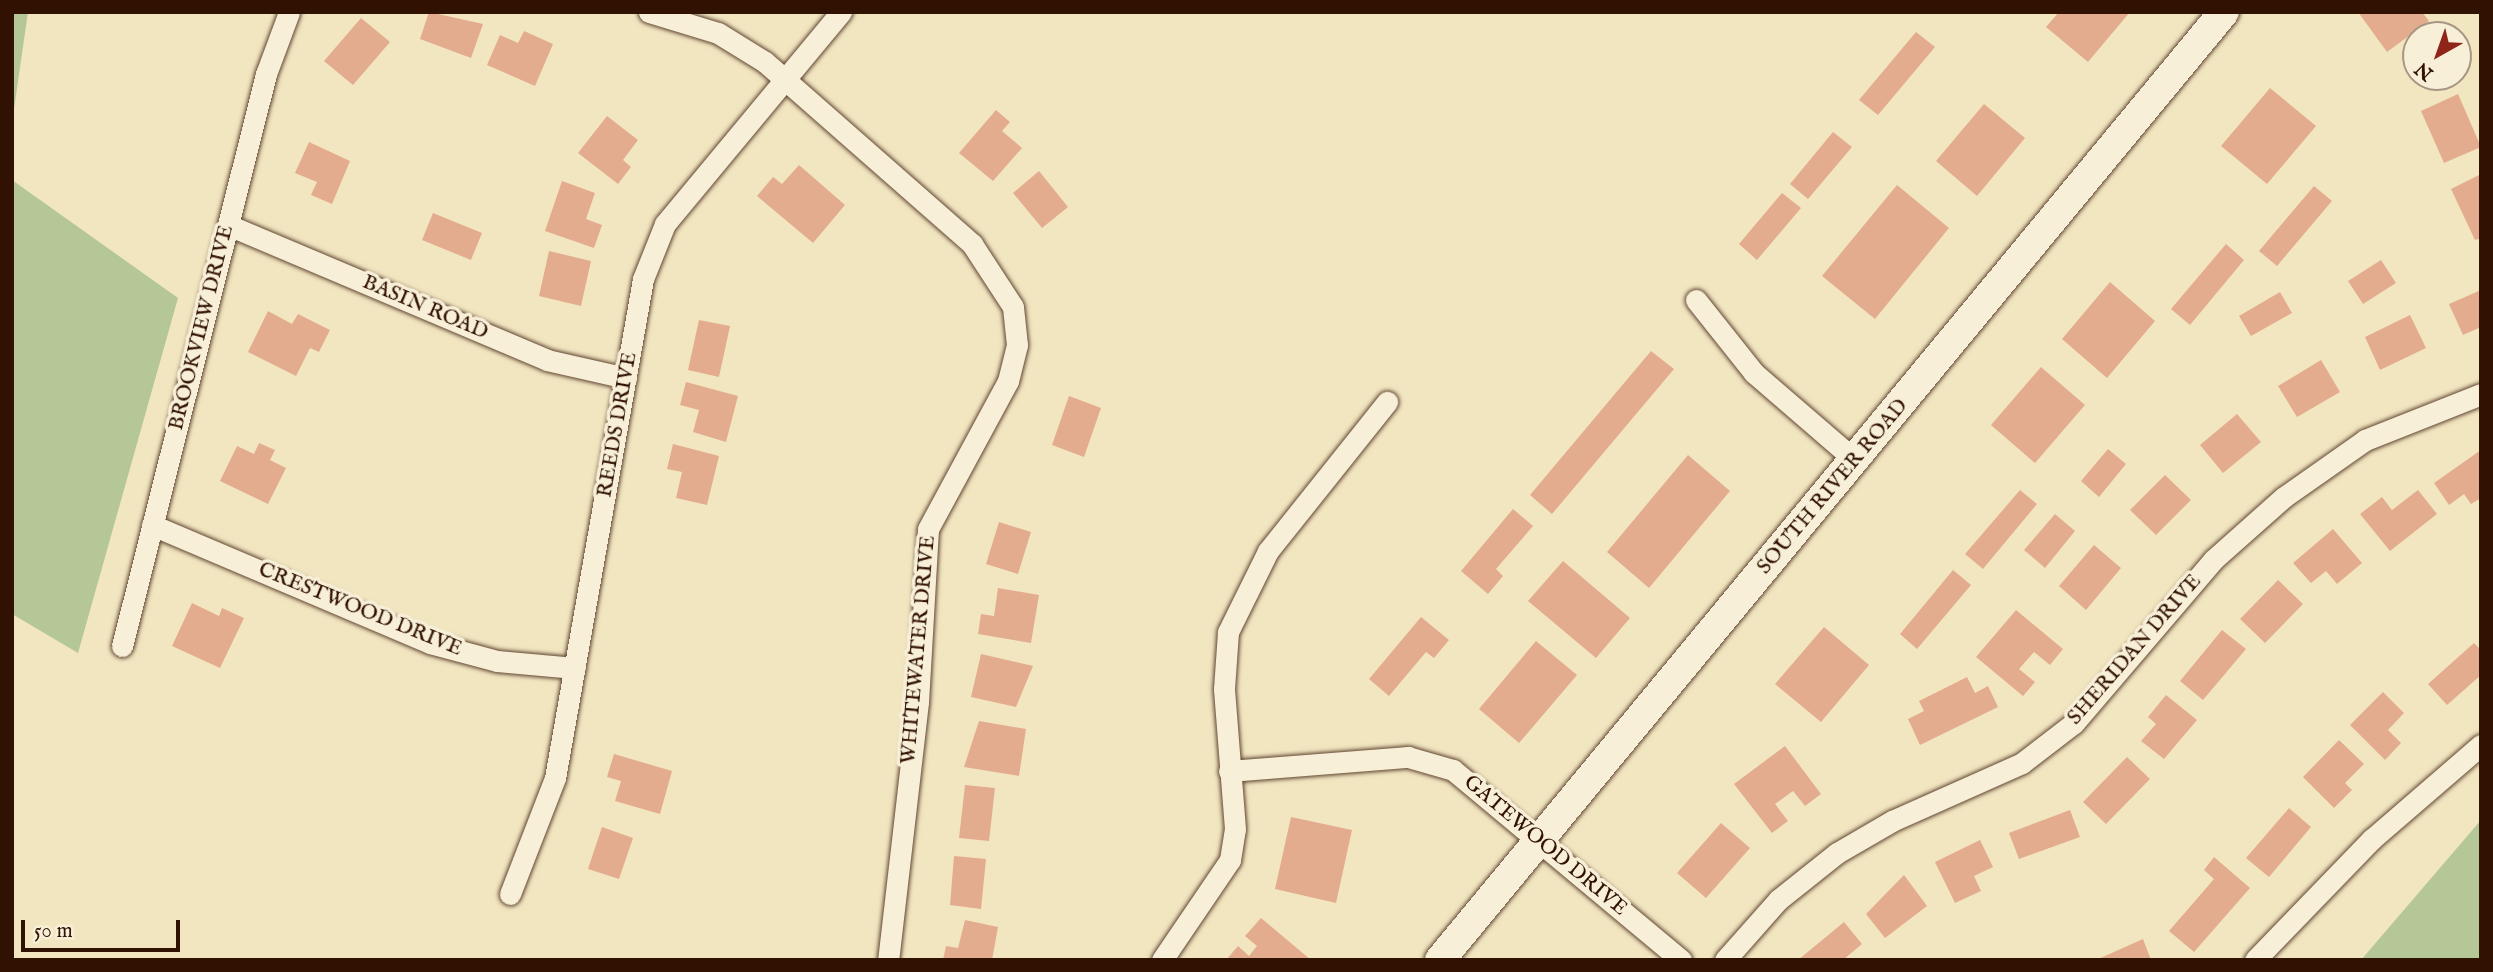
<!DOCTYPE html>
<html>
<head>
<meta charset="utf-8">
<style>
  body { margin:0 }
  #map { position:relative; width:2493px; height:972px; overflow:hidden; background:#f2e6c1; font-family:"IM FELL English",serif }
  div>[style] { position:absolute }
  .green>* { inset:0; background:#b5c697 }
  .building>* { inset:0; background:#e3ac8e }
  .roads { filter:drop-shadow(0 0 2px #614632) drop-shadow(0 0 2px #614632) }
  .street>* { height:21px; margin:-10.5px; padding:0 10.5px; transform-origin:10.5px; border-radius:10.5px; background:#f7efd7 }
  .secondary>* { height:30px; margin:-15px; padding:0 15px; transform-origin:15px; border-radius:15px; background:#f7efd7 }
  span { translate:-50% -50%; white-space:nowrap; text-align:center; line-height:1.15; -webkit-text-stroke:7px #f7efd7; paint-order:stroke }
  .street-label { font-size:21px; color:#311102 }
  .frame { position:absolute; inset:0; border:14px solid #311102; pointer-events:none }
  .north { position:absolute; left:2402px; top:21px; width:70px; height:70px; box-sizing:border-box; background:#f7efd7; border:2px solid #a89682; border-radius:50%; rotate:220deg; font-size:19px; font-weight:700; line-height:28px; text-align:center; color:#311102 }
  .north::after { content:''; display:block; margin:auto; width:24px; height:32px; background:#8f2418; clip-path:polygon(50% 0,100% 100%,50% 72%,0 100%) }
  .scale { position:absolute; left:21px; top:920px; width:159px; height:32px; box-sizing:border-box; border:4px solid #311102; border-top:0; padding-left:9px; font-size:21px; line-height:24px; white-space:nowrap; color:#311102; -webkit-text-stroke:5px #f7efd7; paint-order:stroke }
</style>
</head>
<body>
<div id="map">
  <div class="green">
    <i style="clip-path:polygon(12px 12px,28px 12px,12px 123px)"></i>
    <i style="clip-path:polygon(12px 180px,178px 298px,78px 653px,12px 614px)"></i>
    <i style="clip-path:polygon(2481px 820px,2481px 960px,2361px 960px)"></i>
  </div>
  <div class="building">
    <i style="clip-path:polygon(429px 12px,483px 24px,471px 58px,420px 39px)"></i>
    <i style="clip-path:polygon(2059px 12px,2130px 12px,2088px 62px,2046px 27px)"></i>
    <i style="clip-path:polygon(2358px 12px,2422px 12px,2429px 21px,2387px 52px)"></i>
    <i style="clip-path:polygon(361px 18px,390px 42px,353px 85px,324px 61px)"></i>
    <i style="clip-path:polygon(524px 31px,553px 44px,535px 86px,487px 65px,500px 35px,518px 43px)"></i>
    <i style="clip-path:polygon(1916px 32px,1935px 47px,1878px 115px,1859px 100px)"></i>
    <i style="clip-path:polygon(2270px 88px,2316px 126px,2267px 184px,2221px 146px)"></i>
    <i style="clip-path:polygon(2458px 94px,2481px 147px,2444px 163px,2421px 111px)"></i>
    <i style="clip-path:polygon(1984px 104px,2025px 138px,1977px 196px,1936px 161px)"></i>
    <i style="clip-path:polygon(996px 110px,1010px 122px,1002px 131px,1022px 148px,993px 181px,959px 153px)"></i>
    <i style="clip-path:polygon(607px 116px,638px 140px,623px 160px,631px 167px,618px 184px,578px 153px)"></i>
    <i style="clip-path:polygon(1833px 132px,1852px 147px,1808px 199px,1790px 184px)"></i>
    <i style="clip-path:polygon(309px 142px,350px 161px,332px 204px,311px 195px,317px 182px,295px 173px)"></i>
    <i style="clip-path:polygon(799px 165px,845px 205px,813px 243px,757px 196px,773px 177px,782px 184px)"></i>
    <i style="clip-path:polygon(1039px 171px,1068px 207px,1042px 228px,1013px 193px)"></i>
    <i style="clip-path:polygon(2481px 174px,2481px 238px,2475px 240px,2451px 189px)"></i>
    <i style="clip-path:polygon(562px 181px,595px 193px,586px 219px,602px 225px,594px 248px,545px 231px)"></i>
    <i style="clip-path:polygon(1897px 185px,1949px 228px,1875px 319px,1822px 276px)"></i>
    <i style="clip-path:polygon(2314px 186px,2332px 201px,2277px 266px,2259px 251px)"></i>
    <i style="clip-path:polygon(1782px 193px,1801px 208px,1757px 260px,1739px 244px)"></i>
    <i style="clip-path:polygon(433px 213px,482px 233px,471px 260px,422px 240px)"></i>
    <i style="clip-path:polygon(2226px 244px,2244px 260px,2190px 325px,2171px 309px)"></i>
    <i style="clip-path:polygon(549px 251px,591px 261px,581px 306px,539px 296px)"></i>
    <i style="clip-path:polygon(2381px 260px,2396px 283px,2363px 304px,2348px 281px)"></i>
    <i style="clip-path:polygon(2110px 282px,2155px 321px,2107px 378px,2062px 339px)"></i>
    <i style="clip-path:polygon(2481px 290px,2481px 327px,2463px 335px,2449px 304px)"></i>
    <i style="clip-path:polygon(2280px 292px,2292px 313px,2251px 336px,2239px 316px)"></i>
    <i style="clip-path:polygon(268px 311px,292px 324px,298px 314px,330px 330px,319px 352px,310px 348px,296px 376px,248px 352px)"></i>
    <i style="clip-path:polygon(2410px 315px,2426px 348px,2380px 370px,2365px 337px)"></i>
    <i style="clip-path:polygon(699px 320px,730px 326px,719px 377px,688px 370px)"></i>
    <i style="clip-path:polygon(1651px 351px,1674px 369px,1552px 514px,1530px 495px)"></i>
    <i style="clip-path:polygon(2321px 360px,2340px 392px,2297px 417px,2278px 386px)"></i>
    <i style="clip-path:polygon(2041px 367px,2085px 405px,2035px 463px,1991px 425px)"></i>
    <i style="clip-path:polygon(686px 382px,738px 396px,726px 442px,693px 432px,699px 410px,680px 405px)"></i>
    <i style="clip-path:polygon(1069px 396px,1101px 408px,1084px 457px,1052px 445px)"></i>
    <i style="clip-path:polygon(2237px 414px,2261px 442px,2223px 473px,2200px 445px)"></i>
    <i style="clip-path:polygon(259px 443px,275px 450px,270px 460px,286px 468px,268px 504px,220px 481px,237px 446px,254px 454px)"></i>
    <i style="clip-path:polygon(673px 444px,719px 456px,707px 505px,676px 498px,682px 472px,667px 469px)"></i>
    <i style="clip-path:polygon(2108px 449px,2126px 464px,2099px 497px,2081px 481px)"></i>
    <i style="clip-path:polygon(2481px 450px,2481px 498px,2471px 504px,2464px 494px,2449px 505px,2434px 483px)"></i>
    <i style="clip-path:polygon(1688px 455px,1730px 491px,1649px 588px,1607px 552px)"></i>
    <i style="clip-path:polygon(2165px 475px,2191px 500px,2156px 535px,2130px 510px)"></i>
    <i style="clip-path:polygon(2020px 490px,2037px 504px,1983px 569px,1965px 554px)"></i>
    <i style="clip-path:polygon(2418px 490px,2437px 514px,2390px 551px,2360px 514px,2382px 497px,2392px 510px)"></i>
    <i style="clip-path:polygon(1513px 509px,1533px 526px,1496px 569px,1503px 576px,1488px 594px,1461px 571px)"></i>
    <i style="clip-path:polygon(2055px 514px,2075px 531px,2045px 568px,2024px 550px)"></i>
    <i style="clip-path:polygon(999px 522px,1031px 532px,1018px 574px,986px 564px)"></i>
    <i style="clip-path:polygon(2333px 529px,2362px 563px,2337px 584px,2326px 571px,2311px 583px,2293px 563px)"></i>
    <i style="clip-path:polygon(2094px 545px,2121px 568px,2086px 610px,2059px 586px)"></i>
    <i style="clip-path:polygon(1563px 561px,1630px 618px,1596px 658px,1528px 601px)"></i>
    <i style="clip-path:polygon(1953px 570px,1971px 585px,1917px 649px,1900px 634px)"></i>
    <i style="clip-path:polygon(2278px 580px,2303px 604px,2265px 643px,2240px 619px)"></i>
    <i style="clip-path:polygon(998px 588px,1039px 595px,1031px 643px,978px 634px,981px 614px,994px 616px)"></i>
    <i style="clip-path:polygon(192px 603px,219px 616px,222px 608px,244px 618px,220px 668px,172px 646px)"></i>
    <i style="clip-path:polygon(2016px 610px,2063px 649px,2050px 665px,2034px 652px,2019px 669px,2035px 682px,2023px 696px,1976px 657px)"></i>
    <i style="clip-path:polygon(1421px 617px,1449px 640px,1434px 658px,1426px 652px,1389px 696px,1369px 679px)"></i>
    <i style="clip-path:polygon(1824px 627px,1869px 665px,1821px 722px,1775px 684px)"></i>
    <i style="clip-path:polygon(2222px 630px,2246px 649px,2203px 700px,2180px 681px)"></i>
    <i style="clip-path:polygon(1536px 641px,1577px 675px,1519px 743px,1479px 709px)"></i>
    <i style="clip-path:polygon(2474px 643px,2481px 650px,2481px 675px,2447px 705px,2428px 684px)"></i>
    <i style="clip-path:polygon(981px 654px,1033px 666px,1016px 707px,971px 697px)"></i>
    <i style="clip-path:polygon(1967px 677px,1975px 693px,1988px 686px,1998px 707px,1920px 745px,1908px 719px,1924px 711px,1919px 701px)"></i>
    <i style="clip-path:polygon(2383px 692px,2404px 713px,2388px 730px,2401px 743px,2385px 760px,2350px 725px)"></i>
    <i style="clip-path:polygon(2166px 695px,2197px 720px,2164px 759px,2141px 741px,2156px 724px,2148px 717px)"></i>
    <i style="clip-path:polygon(979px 721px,1026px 729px,1019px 776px,964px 767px)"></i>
    <i style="clip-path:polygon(2339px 740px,2364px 764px,2345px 783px,2352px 790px,2334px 808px,2303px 777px)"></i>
    <i style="clip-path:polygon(1785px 746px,1821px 794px,1805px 806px,1793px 791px,1775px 804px,1788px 821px,1772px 833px,1734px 784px)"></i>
    <i style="clip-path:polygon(614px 754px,672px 771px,660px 814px,615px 801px,621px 781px,607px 777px)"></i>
    <i style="clip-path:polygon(2127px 757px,2150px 779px,2106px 824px,2083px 802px)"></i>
    <i style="clip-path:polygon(965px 785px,995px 788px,989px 841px,959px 838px)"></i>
    <i style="clip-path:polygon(2289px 808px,2311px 827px,2269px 877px,2246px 858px)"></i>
    <i style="clip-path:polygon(2070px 810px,2080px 837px,2019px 859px,2009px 833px)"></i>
    <i style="clip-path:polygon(1291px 817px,1352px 830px,1336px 903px,1275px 889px)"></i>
    <i style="clip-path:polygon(1721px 823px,1750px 848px,1706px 898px,1677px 873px)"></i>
    <i style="clip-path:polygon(602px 827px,633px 838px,619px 879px,588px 869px)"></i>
    <i style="clip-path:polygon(1980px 840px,1993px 867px,1974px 876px,1981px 891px,1955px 903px,1935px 862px)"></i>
    <i style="clip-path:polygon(954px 856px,986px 859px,981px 909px,950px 905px)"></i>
    <i style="clip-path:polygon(2214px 857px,2250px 888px,2194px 952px,2169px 931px,2214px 879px,2204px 870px)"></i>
    <i style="clip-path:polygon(1904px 875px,1927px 906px,1885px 938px,1866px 914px)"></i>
    <i style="clip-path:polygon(1261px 918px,1311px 960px,1226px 960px,1238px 946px,1249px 956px,1257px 946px,1245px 936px)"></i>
    <i style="clip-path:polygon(965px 920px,998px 927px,992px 960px,943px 960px,946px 946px,958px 948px)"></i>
    <i style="clip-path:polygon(1844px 922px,1862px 944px,1843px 960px,1798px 960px)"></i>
    <i style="clip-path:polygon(2143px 939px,2151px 960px,2096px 960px)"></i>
  </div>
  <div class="roads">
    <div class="street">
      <i style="left:649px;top:12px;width:72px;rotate:16.9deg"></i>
      <i style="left:718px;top:33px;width:55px;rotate:31.7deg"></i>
      <i style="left:765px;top:62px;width:276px;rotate:41.3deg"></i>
      <i style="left:972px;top:244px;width:75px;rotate:56.9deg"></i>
      <i style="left:1013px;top:307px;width:38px;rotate:84deg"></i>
      <i style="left:1017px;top:345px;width:37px;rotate:104deg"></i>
      <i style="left:1008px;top:381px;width:168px;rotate:118.4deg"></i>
      <i style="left:928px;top:529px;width:173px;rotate:93.3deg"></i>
      <i style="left:918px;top:702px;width:260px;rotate:96.6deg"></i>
      <i style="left:228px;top:225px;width:346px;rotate:22.9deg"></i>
      <i style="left:547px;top:360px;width:81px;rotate:12.8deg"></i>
      <i style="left:1696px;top:300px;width:93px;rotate:51.5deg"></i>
      <i style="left:1754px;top:373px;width:135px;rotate:40.8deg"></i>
      <i style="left:152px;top:525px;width:302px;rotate:23deg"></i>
      <i style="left:430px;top:643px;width:69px;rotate:15deg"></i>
      <i style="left:497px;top:661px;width:78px;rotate:5.1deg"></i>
      <i style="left:122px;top:646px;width:590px;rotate:-75.87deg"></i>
      <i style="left:266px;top:74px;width:66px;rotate:-69.6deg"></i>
      <i style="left:1229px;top:771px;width:180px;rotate:-4.5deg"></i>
      <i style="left:1408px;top:757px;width:47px;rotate:16.1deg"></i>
      <i style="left:1453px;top:770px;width:297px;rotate:39.8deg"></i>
      <i style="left:510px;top:894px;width:124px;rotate:-68.8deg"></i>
      <i style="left:555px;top:778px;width:507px;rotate:-80deg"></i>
      <i style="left:643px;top:279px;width:59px;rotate:-68.2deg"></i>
      <i style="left:665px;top:224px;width:276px;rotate:-50.3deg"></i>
      <i style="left:1162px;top:960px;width:121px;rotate:-55.8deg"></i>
      <i style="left:1230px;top:860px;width:31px;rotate:-81deg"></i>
      <i style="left:1235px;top:829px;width:140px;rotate:-94.5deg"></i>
      <i style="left:1224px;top:689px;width:57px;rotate:-86deg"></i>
      <i style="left:1228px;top:632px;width:90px;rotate:-63.7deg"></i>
      <i style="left:1268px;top:551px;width:191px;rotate:-51.4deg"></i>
      <i style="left:1725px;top:960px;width:80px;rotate:-48.5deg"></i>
      <i style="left:1778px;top:900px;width:75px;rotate:-38.5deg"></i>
      <i style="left:1837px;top:853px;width:64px;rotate:-30.2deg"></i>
      <i style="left:1892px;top:821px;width:142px;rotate:-24deg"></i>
      <i style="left:2022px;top:763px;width:66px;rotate:-37.6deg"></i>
      <i style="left:2074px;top:723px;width:214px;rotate:-49.5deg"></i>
      <i style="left:2213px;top:560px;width:95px;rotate:-41.6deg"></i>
      <i style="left:2284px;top:497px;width:99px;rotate:-35.1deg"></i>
      <i style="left:2365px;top:440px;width:125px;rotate:-21.6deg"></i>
      <i style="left:2255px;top:960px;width:168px;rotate:-46deg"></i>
      <i style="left:2372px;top:839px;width:144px;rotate:-40.8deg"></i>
    </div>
    <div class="secondary">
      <i style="left:1440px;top:960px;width:1230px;rotate:-50.41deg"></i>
    </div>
  </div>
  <div class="street-label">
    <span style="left:425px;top:308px;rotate:23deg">BASIN ROAD</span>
    <span style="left:202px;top:328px;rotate:-76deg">BROOKVIEW DRIVE</span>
    <span style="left:618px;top:425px;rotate:-80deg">REEDS DRIVE</span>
    <span style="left:1833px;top:487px;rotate:-50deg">SOUTH RIVER ROAD</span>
    <span style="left:360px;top:610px;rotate:22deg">CRESTWOOD DRIVE</span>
    <span style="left:919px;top:650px;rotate:-85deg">WHITEWATER DRIVE</span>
    <span style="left:2135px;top:650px;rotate:-49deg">SHERIDAN DRIVE</span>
    <span style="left:1545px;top:846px;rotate:40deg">GATEWOOD DRIVE</span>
  </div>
  <div class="frame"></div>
  <div class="north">N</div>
  <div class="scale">50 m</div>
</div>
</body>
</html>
